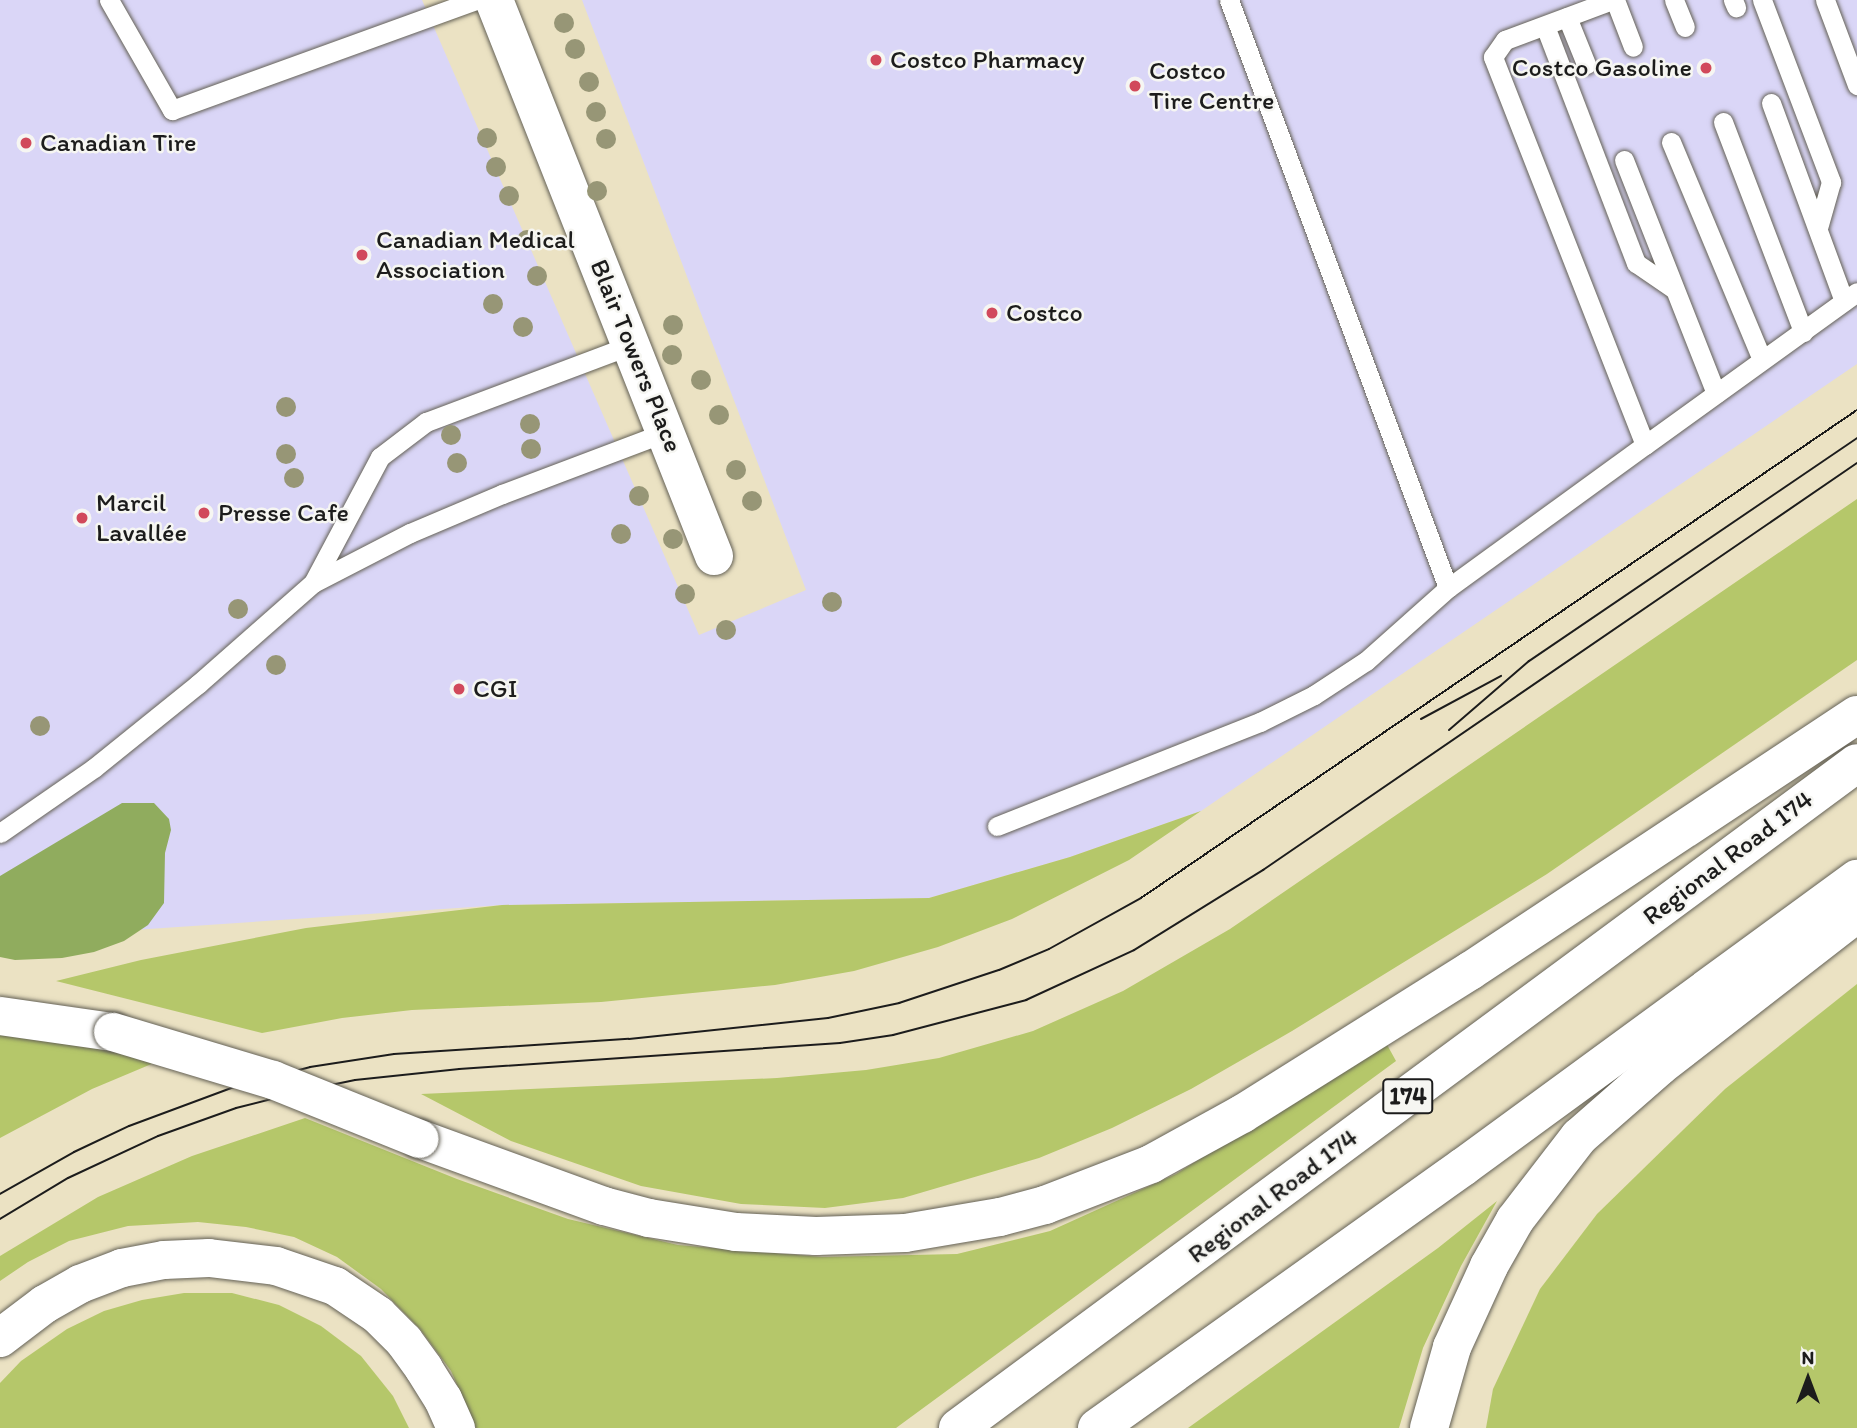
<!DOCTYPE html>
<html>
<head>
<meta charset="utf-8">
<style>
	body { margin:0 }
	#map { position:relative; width:1857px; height:1428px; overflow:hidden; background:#ebe2c3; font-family:Itim,sans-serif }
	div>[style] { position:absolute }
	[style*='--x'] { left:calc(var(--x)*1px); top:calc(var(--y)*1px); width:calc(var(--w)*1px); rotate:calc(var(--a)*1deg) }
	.built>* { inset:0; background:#dad6f7 }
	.green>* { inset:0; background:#b5c76a }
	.forest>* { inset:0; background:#90ac5e }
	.roads { filter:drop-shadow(0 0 2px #646156) drop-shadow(0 0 2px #646156) }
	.lane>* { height:19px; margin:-9.5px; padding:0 9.5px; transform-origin:9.5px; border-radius:9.5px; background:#fff }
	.street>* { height:38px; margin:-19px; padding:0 19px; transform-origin:19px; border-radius:19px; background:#fff }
	.highway>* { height:38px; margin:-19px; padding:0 19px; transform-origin:19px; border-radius:19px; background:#fff }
	.tram>* { height:2px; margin:-1px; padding:0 1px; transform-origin:1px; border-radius:1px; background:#1c1c1c }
	.bridges { filter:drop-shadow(0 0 2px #646156) drop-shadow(0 0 2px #646156) }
	.highway-bridge>* { height:38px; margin:-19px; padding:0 19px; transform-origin:19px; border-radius:19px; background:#fff }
	.trees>* { width:20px; height:20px; margin:-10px; border-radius:50%; background:#979676 }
	.dots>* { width:19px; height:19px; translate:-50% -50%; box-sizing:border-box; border:4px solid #f6f6f2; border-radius:50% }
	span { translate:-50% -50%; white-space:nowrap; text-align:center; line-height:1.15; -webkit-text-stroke:5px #f6f6f2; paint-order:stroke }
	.shield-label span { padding:2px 5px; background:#f6f6f2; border:2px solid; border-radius:5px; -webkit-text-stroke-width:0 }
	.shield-label { font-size:24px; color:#1c1c1c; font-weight:700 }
	.poi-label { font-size:26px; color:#1c1c1c }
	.left { translate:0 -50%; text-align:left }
	.right { translate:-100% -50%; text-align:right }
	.street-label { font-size:26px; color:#1c1c1c }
	.north { position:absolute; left:1773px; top:1344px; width:70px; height:70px; -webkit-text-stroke:5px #f6f6f2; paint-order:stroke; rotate:0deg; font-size:19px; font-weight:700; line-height:28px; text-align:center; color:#1c1c1c }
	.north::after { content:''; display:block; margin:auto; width:24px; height:32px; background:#1c1c1c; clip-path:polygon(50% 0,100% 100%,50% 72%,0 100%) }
</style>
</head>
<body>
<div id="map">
	<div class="built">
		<div style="clip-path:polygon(0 0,422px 0,699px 635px,806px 590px,582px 0,1857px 0,1857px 364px,1201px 811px,1070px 857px,929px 898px,502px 905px,0 939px)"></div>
	</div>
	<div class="green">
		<div style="clip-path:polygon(1857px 499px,1857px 660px,1547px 874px,1292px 1031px,1191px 1089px,1112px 1128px,1039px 1158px,903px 1198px,825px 1208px,741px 1204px,641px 1186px,511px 1141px,421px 1094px,777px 1078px,866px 1070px,939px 1058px,1033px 1031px,1123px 991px,1230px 929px)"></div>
		<div style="clip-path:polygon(1201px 811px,1129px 860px,1012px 919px,938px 947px,854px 971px,775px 985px,601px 1002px,412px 1010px,342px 1018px,262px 1033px,56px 981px,141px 960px,306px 928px,502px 905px,929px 898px,1070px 857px)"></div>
		<div style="clip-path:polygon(1857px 984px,1857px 1428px,1486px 1428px,1493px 1389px,1540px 1289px,1597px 1214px,1725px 1089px)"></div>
		<div style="clip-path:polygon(0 1034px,47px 1036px,161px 1060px,92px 1089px,0 1138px)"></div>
		<div style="clip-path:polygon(1385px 1041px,1396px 1061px,896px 1428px,476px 1428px,451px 1371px,420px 1329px,381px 1289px,337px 1257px,294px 1237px,246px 1227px,198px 1222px,128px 1226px,69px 1241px,28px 1262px,0 1281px,0 1256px,98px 1197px,192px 1156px,305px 1118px,457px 1179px,568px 1219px,678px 1245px,822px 1257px,957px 1254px,1050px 1231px,1176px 1174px)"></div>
		<div style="clip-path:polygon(1497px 1201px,1461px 1266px,1423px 1348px,1399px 1428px,1188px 1428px,1438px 1248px)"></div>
		<div style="clip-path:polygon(184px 1293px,232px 1293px,279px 1305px,321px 1326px,361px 1356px,393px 1396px,409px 1428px,0 1428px,0 1383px,21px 1361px,67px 1329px,104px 1311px,142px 1300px)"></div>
	</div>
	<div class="forest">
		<div style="clip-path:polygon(122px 803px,154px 803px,169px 819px,171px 830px,165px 853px,164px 903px,148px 925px,124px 941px,94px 952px,62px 958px,15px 960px,0 957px,0 876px)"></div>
	</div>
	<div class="roads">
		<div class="lane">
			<div style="--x:109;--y:0;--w:127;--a:60.2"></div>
			<div style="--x:172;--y:110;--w:323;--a:-19.9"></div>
			<div style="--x:1229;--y:0;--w:627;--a:69.57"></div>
			<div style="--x:1615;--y:0;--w:50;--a:69"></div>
			<div style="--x:1674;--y:0;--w:29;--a:68"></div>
			<div style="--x:1733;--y:0;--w:8;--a:67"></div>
			<div style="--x:1762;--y:0;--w:195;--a:69.2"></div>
			<div style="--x:1831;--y:182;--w:48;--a:105.8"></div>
			<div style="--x:1825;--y:0;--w:91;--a:69.4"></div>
			<div style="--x:1567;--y:17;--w:51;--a:68"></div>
			<div style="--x:1545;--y:26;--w:254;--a:69"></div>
			<div style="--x:1636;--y:263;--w:46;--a:34.4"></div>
			<div style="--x:1771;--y:103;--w:211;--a:69.8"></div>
			<div style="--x:1723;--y:122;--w:225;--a:69.1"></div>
			<div style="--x:1671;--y:142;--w:236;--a:67.3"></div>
			<div style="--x:1624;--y:160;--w:251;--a:68.5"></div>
			<div style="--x:1645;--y:445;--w:261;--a:-35.8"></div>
			<div style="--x:313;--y:583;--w:143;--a:-62"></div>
			<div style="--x:380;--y:457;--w:58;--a:-37.3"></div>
			<div style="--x:426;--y:422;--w:219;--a:-20.6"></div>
			<div style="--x:997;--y:826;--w:283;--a:-21.6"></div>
			<div style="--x:1260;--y:722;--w:60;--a:-26.6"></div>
			<div style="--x:1314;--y:695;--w:62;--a:-33.2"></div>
			<div style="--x:1366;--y:661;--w:110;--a:-41.7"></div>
			<div style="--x:1448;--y:588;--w:243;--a:-36"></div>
			<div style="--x:1645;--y:445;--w:417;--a:-111.4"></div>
			<div style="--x:1493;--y:57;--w:21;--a:-55"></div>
			<div style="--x:1505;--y:40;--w:114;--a:-20.5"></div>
			<div style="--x:0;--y:833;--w:114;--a:-34.7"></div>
			<div style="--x:94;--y:768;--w:134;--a:-38.9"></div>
			<div style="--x:198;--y:684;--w:153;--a:-41.3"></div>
			<div style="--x:313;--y:583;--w:109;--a:-27.3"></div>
			<div style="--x:410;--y:533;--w:100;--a:-23"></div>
			<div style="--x:502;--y:494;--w:175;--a:-20.7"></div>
		</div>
		<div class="street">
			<div style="--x:494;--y:0;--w:598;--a:68.41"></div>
		</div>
		<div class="highway">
			<div style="--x:0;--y:1016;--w:114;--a:8.1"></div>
			<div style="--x:420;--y:1139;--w:196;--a:20"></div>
			<div style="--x:604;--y:1206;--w:47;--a:14.9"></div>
			<div style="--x:649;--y:1218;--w:88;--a:9.1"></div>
			<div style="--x:736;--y:1232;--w:80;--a:2.9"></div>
			<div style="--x:816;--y:1236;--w:89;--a:-1.9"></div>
			<div style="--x:905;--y:1233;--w:96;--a:-9.6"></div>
			<div style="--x:1000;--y:1217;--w:47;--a:-14.9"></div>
			<div style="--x:1045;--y:1205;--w:114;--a:-21.1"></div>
			<div style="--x:1151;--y:1164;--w:104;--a:-28.8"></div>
			<div style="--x:1242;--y:1114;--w:269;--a:-32.1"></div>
			<div style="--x:1470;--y:971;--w:464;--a:-33.5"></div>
			<div style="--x:0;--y:1338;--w:56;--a:-37.1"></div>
			<div style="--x:45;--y:1304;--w:40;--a:-29.7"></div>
			<div style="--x:80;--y:1284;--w:45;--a:-20.9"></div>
			<div style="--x:122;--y:1268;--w:43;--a:-10.8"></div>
			<div style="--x:164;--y:1260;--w:45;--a:-2.5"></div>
			<div style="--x:209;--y:1258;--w:67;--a:6.8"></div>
			<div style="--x:276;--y:1266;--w:62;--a:18.7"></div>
			<div style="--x:335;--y:1286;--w:52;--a:34"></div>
			<div style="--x:378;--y:1315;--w:37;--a:45"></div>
			<div style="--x:404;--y:1341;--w:34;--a:54"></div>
			<div style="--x:424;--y:1369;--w:36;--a:58"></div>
			<div style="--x:443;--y:1399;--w:32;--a:66"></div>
			<div style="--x:958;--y:1428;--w:1118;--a:-36.49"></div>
			<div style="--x:1097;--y:1428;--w:450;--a:-35.5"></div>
			<div style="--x:1463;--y:1167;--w:488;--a:-36.2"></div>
			<div style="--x:1429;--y:1428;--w:84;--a:-74.1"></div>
			<div style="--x:1452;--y:1347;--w:89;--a:-65.4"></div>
			<div style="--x:1489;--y:1266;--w:53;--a:-60.5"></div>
			<div style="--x:1515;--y:1220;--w:105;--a:-52.4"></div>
			<div style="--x:1579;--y:1137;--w:108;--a:-41.2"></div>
			<div style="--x:1660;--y:1066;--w:249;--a:-37.8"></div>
		</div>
	</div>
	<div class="tram">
		<div style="--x:1421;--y:719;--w:91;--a:-28.3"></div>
		<div style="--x:1449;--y:730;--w:106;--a:-40.8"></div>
		<div style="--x:1529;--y:661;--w:397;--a:-34.2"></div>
		<div style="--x:0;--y:1194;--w:85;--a:-29.6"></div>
		<div style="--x:74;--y:1152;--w:61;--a:-25.3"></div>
		<div style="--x:129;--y:1126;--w:112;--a:-20.4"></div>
		<div style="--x:234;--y:1087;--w:79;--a:-14.7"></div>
		<div style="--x:310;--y:1067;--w:85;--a:-8.8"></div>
		<div style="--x:394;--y:1054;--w:235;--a:-3.7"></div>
		<div style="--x:629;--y:1039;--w:200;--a:-6"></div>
		<div style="--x:828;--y:1018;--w:73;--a:-11.9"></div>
		<div style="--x:899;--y:1003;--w:105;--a:-18.3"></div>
		<div style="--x:999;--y:970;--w:54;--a:-22.8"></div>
		<div style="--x:1049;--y:949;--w:105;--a:-29"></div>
		<div style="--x:1141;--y:898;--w:866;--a:-34.28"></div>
		<div style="--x:0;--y:1219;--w:79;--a:-31.1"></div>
		<div style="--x:68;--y:1178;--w:99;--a:-25"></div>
		<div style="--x:158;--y:1136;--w:83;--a:-19.7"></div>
		<div style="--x:236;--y:1108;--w:73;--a:-14.2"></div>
		<div style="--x:307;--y:1090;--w:49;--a:-11.8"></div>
		<div style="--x:355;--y:1080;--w:105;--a:-6"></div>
		<div style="--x:459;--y:1069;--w:382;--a:-3.9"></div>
		<div style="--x:840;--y:1043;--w:54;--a:-8.6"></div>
		<div style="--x:893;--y:1035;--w:138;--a:-14.7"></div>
		<div style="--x:1026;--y:1000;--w:119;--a:-24.8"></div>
		<div style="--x:1134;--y:950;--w:152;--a:-31.8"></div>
		<div style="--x:1263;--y:870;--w:720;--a:-34.42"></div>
	</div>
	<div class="bridges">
		<div class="highway-bridge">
			<div style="--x:113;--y:1032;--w:167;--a:16.7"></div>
			<div style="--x:273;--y:1080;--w:158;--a:21.9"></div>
		</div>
	</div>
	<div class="trees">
		<div style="left:564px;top:23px"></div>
		<div style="left:575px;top:49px"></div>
		<div style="left:589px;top:82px"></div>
		<div style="left:596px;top:112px"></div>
		<div style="left:487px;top:138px"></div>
		<div style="left:606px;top:139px"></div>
		<div style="left:496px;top:167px"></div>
		<div style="left:597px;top:191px"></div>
		<div style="left:509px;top:196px"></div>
		<div style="left:527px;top:240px"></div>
		<div style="left:537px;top:276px"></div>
		<div style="left:493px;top:304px"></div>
		<div style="left:673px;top:325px"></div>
		<div style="left:523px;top:327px"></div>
		<div style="left:672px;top:355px"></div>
		<div style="left:701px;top:380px"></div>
		<div style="left:286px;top:407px"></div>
		<div style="left:719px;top:415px"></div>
		<div style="left:530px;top:424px"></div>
		<div style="left:451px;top:435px"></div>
		<div style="left:531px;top:449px"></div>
		<div style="left:286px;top:454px"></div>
		<div style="left:457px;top:463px"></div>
		<div style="left:736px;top:470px"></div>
		<div style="left:294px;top:478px"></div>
		<div style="left:639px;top:496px"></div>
		<div style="left:752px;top:501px"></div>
		<div style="left:621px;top:534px"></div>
		<div style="left:673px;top:539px"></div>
		<div style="left:685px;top:594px"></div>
		<div style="left:832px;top:602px"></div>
		<div style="left:238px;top:609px"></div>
		<div style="left:726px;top:630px"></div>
		<div style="left:276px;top:665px"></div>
		<div style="left:40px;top:726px"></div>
	</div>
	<div class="dots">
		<div style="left:876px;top:60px;background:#d1495b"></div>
		<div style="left:1706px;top:68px;background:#d1495b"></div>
		<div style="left:1135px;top:86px;background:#d1495b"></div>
		<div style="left:26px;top:143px;background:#d1495b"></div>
		<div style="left:362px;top:255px;background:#d1495b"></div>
		<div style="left:992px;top:313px;background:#d1495b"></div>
		<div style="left:204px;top:513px;background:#d1495b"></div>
		<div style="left:82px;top:518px;background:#d1495b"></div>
		<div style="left:459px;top:689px;background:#d1495b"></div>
	</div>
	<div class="shield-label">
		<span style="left:1408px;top:1096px">174</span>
	</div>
	<div class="poi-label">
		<span class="left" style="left:890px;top:60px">Costco Pharmacy</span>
		<span class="right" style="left:1692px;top:68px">Costco Gasoline</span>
		<span class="left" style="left:1149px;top:86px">Costco<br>Tire Centre</span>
		<span class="left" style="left:40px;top:143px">Canadian Tire</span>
		<span class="left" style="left:376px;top:255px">Canadian Medical<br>Association</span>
		<span class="left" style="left:1006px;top:313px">Costco</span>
		<span class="left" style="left:96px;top:518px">Marcil<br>Lavallée</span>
		<span class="left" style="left:218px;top:513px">Presse Cafe</span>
		<span class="left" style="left:473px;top:689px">CGI</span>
	</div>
	<div class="street-label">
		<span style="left:636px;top:356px;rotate:68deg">Blair Towers Place</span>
		<span style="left:1728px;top:858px;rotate:-37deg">Regional Road 174</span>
		<span style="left:1273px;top:1196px;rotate:-37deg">Regional Road 174</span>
	</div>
	<div class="north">N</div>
</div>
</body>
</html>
